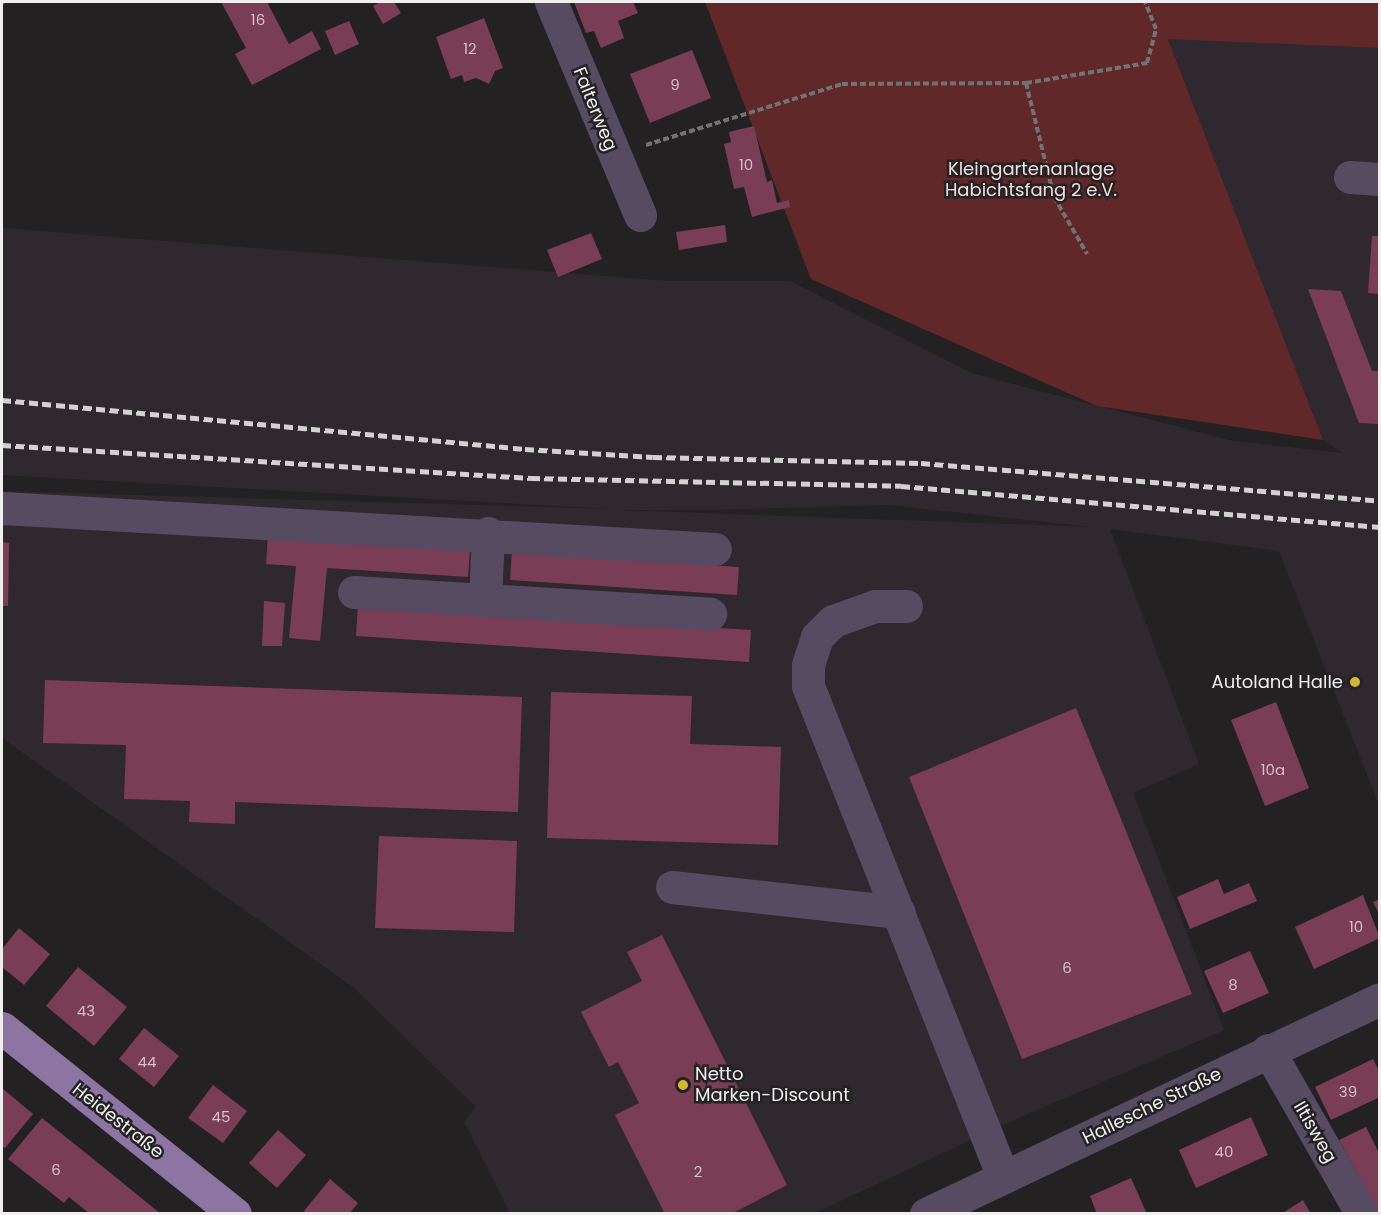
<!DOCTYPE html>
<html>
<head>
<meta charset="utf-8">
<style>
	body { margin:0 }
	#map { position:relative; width:1381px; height:1215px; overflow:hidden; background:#242123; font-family:Poppins,sans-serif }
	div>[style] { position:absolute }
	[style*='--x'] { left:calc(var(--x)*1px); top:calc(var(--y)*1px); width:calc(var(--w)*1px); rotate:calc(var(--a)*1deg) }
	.built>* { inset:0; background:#30282f }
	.green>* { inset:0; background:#602829 }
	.building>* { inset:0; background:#793d55 }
	.path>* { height:4px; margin-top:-2px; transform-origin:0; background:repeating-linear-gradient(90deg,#747173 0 6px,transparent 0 9px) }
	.minor>* { height:33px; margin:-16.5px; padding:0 16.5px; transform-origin:16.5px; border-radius:16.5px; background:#574b62 }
	.major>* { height:33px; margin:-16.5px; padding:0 16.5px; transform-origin:16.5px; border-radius:16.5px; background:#8c74a3 }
	.rail>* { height:4.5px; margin-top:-2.25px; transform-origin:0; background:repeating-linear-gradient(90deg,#d4d1d3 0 9px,transparent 0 13.5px) }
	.dots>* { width:16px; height:16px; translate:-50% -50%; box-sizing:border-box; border:3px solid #242123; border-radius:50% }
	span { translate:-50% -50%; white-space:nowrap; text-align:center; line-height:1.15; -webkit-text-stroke:5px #242123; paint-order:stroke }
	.number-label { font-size:15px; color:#d3c2c9 }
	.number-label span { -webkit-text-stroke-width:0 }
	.street-label { font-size:18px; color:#f1eef0 }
	.park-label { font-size:18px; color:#f2dddc }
	.poi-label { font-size:18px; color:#f1eef0 }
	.right { translate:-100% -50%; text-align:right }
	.left { translate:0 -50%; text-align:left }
	.frame { position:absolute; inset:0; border:3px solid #f1eef0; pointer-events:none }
</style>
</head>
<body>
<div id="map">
	<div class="built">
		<div style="clip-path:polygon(evenodd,1168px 38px,1379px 48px,1379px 805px,1279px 551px,1110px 529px,1199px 764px,1133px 793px,1224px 1030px,1009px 1122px,815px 1213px,510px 1213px,464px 1122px,476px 1107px,353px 987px,2px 738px,2px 491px,613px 509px,2px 475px,2px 228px,668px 281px,790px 281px,971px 373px,1233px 441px,1343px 453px,1323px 440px,1168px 38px,889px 505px,1093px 527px,618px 510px,709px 510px,889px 505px)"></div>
	</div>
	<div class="green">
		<div style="clip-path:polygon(705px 2px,1379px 2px,1379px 48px,1168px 39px,1323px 440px,1097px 406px,811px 279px)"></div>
	</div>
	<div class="building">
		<div style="clip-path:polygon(221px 2px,267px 2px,289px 44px,312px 31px,321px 49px,252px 85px,235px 54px,246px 48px)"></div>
		<div style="clip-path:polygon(380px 2px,394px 2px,401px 13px,383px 24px,373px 6px)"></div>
		<div style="clip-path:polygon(574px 2px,633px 2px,638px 13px,618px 21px,624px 38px,601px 48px,594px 31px,586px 33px)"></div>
		<div style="clip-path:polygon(484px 18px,503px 68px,495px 71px,489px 84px,476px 78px,464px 82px,462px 75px,451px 79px,436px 37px)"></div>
		<div style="clip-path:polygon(349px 21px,359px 44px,335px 55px,325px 31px)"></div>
		<div style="clip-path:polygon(692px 50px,711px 98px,650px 123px,630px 74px)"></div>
		<div style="clip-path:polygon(754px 126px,767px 182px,772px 180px,777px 203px,789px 200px,790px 207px,752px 217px,744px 187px,734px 189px,724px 144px,731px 142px,729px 132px)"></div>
		<div style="clip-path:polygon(725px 225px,727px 242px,679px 250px,676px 232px)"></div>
		<div style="clip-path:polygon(591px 233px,602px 259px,558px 277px,547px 250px)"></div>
		<div style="clip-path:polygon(1372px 236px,1380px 236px,1380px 294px,1368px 293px)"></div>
		<div style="clip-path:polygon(1308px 289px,1341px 291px,1372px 371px,1380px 371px,1380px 424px,1359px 423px)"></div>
		<div style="clip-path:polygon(268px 537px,470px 550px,468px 577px,327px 568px,320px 641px,289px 638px,296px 566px,266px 564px)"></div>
		<div style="clip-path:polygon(2px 542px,9px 543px,8px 606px,2px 606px)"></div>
		<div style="clip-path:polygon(512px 552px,739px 567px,737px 595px,510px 580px)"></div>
		<div style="clip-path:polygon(264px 601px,285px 603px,282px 646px,262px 646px)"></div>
		<div style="clip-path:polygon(358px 605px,751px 630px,749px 662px,356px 636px)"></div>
		<div style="clip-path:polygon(45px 680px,522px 697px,518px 812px,235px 802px,235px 824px,189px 822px,190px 801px,124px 799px,126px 745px,43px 743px)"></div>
		<div style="clip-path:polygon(551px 692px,692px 696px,690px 744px,781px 747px,778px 845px,547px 838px)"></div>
		<div style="clip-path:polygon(1276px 702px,1309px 788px,1265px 806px,1231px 720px)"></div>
		<div style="clip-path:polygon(1076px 708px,1192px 994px,1022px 1059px,909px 777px)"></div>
		<div style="clip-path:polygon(379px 836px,517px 841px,514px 932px,375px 928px)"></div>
		<div style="clip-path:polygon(1218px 879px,1224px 894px,1249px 883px,1257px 901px,1190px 929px,1177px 897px)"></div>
		<div style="clip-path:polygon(1363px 895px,1380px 938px,1314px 969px,1295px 927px)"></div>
		<div style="clip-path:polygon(1380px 899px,1380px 916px,1373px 902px)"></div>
		<div style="clip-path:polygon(19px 928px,50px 954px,24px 985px,2px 967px,2px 949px)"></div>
		<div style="clip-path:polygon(662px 935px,787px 1185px,731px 1214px,665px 1214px,615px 1115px,639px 1103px,618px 1062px,609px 1067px,581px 1012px,642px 981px,627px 952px)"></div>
		<div style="clip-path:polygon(1250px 951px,1269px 993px,1223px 1013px,1204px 971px)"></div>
		<div style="clip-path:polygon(78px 967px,127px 1007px,94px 1046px,46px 1006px)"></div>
		<div style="clip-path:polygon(144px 1028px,179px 1056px,154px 1087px,119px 1059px)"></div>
		<div style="clip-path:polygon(1373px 1059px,1380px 1073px,1380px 1097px,1331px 1120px,1315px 1087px)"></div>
		<div style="clip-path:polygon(213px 1085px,247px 1111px,223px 1143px,188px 1118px)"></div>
		<div style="clip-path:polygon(2px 1088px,33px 1114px,5px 1148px,2px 1146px)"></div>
		<div style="clip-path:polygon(1251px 1117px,1268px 1155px,1196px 1188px,1179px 1150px)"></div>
		<div style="clip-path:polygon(42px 1118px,97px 1162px,161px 1214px,90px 1214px,69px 1197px,64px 1203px,8px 1159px)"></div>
		<div style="clip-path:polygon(1366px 1127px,1380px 1155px,1380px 1214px,1339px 1140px)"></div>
		<div style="clip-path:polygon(278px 1130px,306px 1155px,277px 1188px,249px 1163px)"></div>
		<div style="clip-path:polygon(1131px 1178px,1147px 1214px,1097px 1214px,1090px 1196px)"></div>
		<div style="clip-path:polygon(330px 1179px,358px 1203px,349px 1214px,307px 1214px,304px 1211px)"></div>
		<div style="clip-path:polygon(1303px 1200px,1311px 1214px,1281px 1214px)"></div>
	</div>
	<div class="path">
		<div style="--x:2;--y:3;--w:2;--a:-27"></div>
		<div style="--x:1026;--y:83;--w:117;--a:76.2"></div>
		<div style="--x:1054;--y:197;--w:66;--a:59.9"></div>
		<div style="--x:646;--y:145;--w:205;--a:-17.3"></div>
		<div style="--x:842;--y:84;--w:184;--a:-0.3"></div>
		<div style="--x:1026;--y:83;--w:123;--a:-9.4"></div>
		<div style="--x:1147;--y:63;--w:35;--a:-75"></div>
		<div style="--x:1156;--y:29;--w:29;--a:-112"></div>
	</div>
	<div class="minor">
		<div style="--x:551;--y:2;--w:231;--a:67.3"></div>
		<div style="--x:1350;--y:177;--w:30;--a:4"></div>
		<div style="--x:2;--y:508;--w:714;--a:3.29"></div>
		<div style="--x:354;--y:592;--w:357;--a:3.5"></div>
		<div style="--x:485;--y:600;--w:67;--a:-87.4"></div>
		<div style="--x:906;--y:606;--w:31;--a:180"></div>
		<div style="--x:875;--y:606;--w:45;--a:160.3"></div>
		<div style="--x:833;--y:621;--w:23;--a:135"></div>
		<div style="--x:817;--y:637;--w:29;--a:108"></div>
		<div style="--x:808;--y:665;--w:21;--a:90"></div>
		<div style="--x:808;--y:686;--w:528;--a:68.34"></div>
		<div style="--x:672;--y:887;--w:228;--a:6.3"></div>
		<div style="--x:1268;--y:1050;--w:189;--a:60.2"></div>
		<div style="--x:926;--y:1214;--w:502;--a:-25.34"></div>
	</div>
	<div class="major">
		<div style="--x:2;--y:1028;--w:298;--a:38.6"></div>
	</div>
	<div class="rail">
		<div style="--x:2;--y:400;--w:525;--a:5.35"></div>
		<div style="--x:525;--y:449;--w:128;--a:3.6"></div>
		<div style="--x:653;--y:457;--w:268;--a:1.3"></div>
		<div style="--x:921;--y:463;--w:461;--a:4.7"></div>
		<div style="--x:2;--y:445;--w:530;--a:3.57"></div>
		<div style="--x:531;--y:478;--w:370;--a:1.2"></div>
		<div style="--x:901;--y:486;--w:481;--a:4.9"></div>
	</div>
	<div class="dots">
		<div style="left:1355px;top:682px;background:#d6b534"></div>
		<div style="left:683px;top:1085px;background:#d6b534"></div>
	</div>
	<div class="number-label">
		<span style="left:258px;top:20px">16</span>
		<span style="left:470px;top:49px">12</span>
		<span style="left:675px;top:85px">9</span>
		<span style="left:746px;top:165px">10</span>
		<span style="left:1273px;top:770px">10a</span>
		<span style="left:1356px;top:927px">10</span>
		<span style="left:1067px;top:968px">6</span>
		<span style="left:1233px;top:985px">8</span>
		<span style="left:86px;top:1011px">43</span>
		<span style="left:147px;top:1062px">44</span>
		<span style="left:1348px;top:1092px">39</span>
		<span style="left:221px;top:1117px">45</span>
		<span style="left:1224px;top:1152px">40</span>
		<span style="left:56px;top:1170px">6</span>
		<span style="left:698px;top:1172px">2</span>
	</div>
	<div class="street-label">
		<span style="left:595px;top:109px;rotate:68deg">Falterweg</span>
		<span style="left:1152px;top:1106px;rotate:-26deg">Hallesche Straße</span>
		<span style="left:118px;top:1121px;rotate:38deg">Heidestraße</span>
		<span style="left:1315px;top:1132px;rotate:60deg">Iltisweg</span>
	</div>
	<div class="park-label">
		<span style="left:1031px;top:180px">Kleingartenanlage<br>Habichtsfang 2 e.V.</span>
	</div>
	<div class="poi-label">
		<span class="right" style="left:1343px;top:682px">Autoland Halle</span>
		<span class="left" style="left:695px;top:1085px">Netto<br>Marken-Discount</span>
	</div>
	<div class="frame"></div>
</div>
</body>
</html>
